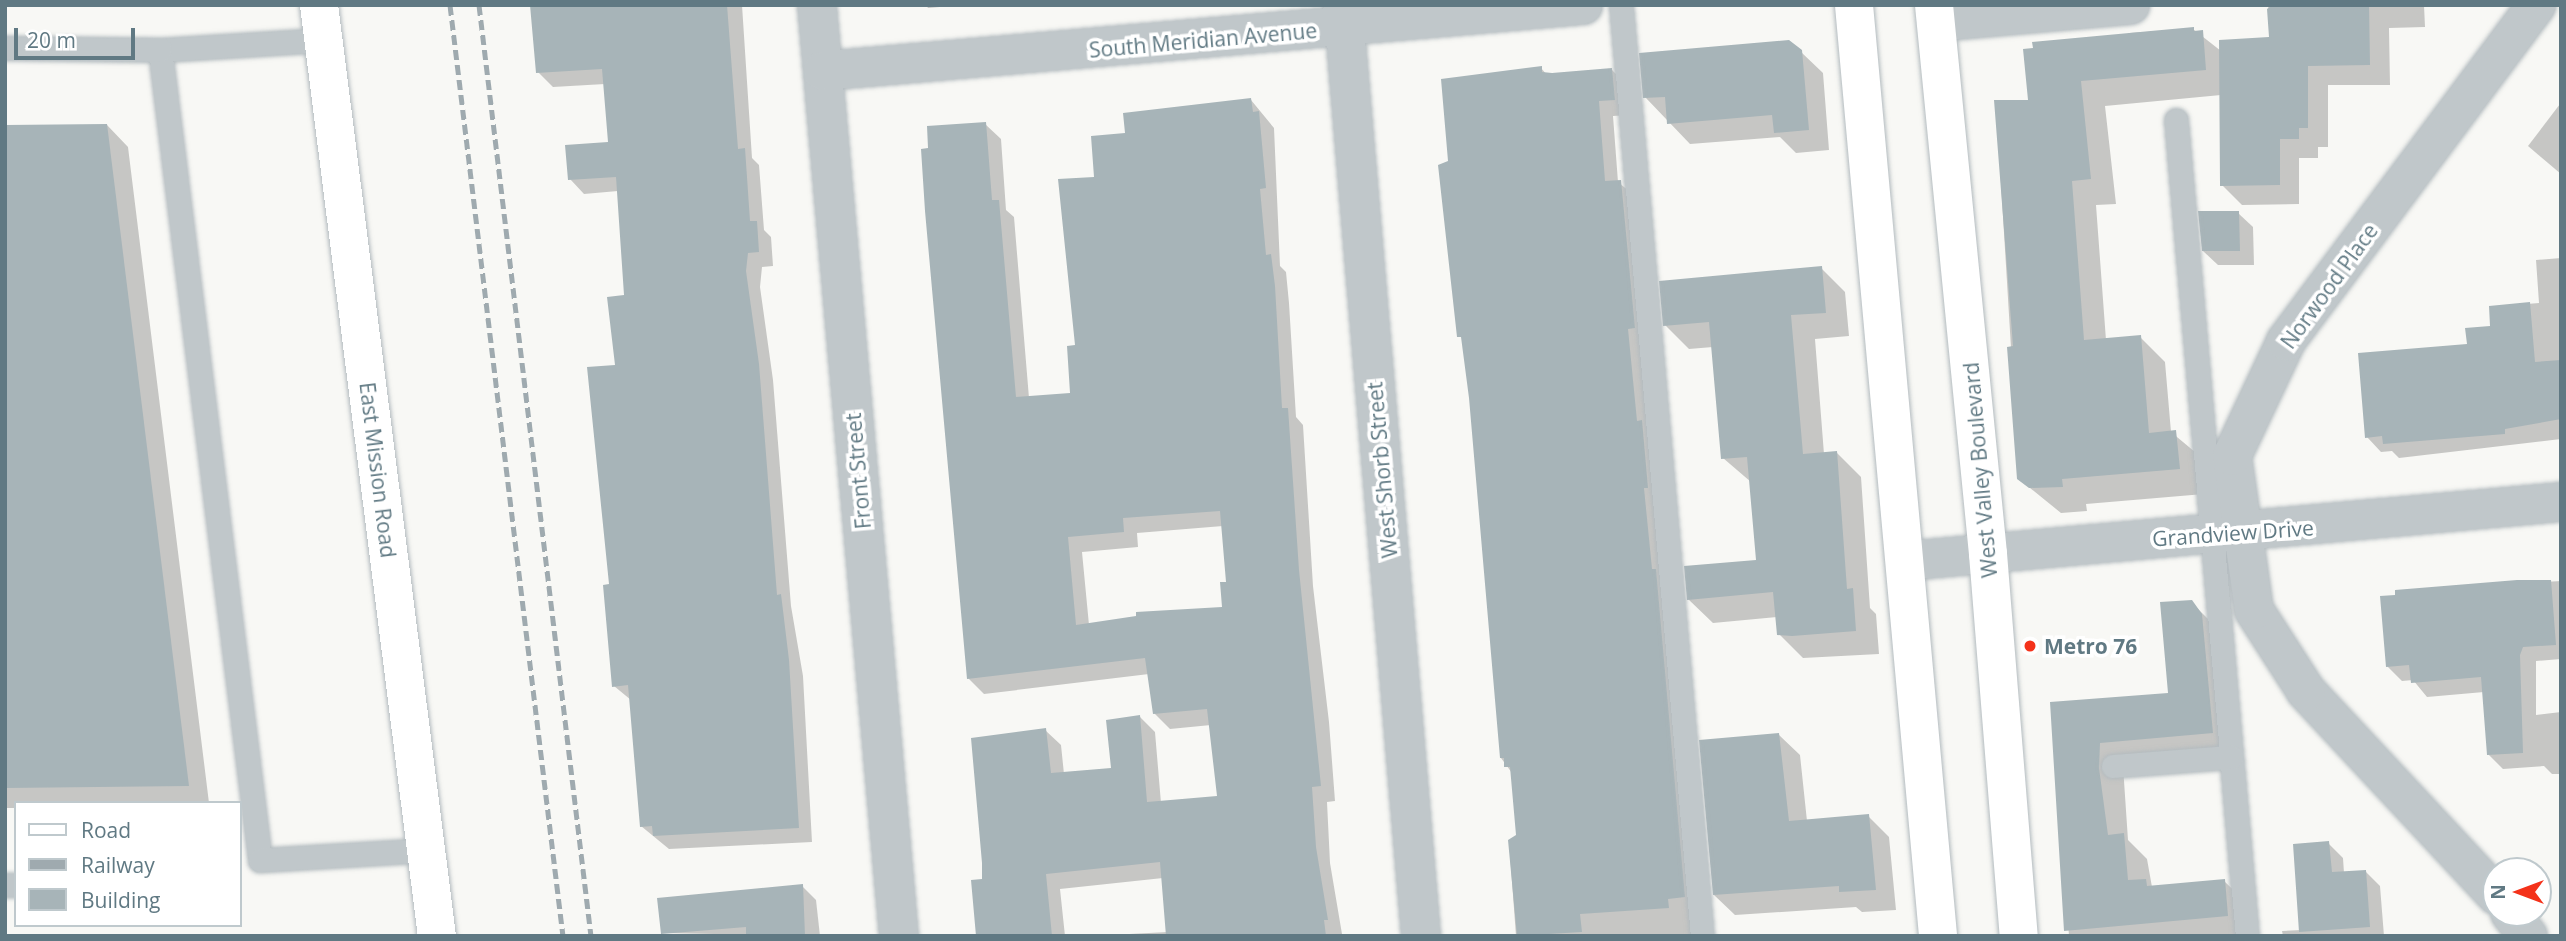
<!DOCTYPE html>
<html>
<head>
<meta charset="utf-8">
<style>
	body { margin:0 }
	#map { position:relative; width:2566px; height:941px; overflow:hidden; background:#f8f8f5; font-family:"Open Sans",sans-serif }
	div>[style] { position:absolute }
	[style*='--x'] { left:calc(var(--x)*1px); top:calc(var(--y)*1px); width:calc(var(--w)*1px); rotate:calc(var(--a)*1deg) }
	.shadow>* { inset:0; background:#0003 }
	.building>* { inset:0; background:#a7b4b8 }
	.roads { filter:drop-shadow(0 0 2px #b3bbbf) drop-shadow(0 0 2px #b3bbbf) }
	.lane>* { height:23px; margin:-11.5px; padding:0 11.5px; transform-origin:11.5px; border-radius:11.5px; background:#c0c7ca }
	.street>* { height:38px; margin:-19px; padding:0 19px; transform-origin:19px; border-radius:19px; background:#c0c7ca }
	.secondary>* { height:38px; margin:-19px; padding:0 19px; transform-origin:19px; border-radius:19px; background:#fff }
	.primary>* { height:38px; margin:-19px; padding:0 19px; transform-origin:19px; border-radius:19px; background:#fff }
	.rail>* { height:5px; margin-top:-2.5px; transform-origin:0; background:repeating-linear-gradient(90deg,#9faaaf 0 10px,transparent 0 15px) }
	.dots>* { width:19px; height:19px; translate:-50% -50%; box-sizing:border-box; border:4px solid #fff; border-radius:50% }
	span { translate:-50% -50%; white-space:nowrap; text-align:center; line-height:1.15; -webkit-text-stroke:7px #fff; paint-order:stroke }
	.street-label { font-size:21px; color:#607983 }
	.poi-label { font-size:21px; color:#607983; font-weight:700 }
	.left { translate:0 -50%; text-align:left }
	.frame { position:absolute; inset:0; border:7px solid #607983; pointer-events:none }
	.legend { position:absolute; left:14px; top:801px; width:228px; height:126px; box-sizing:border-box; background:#fff; border:2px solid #bfc9cd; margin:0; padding:9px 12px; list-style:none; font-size:21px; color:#607983 }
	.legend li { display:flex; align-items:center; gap:14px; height:35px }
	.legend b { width:35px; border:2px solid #bfc9cd }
	.north { position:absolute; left:2482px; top:857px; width:70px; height:70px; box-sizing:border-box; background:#fff; border:2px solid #bfc9cd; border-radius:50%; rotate:270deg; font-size:19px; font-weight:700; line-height:28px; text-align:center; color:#607983 }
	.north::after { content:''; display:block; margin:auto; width:24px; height:32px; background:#f4321a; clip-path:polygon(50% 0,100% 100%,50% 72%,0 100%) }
	.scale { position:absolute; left:14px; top:28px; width:121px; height:32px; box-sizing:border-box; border:4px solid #607983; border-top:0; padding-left:9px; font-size:21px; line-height:24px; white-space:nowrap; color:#607983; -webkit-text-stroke:5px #fff; paint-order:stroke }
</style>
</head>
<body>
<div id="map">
	<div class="shadow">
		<div style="clip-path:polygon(532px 5px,742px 5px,752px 158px,759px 165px,764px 230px,771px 237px,773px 266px,762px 267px,760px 287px,773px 380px,791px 606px,803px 676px,812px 842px,669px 849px,641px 826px,631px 700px,614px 686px,611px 586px,617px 367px,626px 297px,618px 191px,584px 194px,570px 179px,610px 143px,605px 84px,553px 87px,538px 72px)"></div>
		<div style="clip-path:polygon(926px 5px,963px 5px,928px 8px)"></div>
		<div style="clip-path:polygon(2268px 5px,2424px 5px,2425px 27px,2389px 28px,2390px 85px,2328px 85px,2328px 147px,2318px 147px,2318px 158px,2299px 158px,2299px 204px,2242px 205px,2222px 185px,2221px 95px,2105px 106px,2116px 204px,2096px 205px,2106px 340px,2140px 337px,2165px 362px,2171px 432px,2201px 457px,2204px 494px,2086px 504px,2087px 511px,2061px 513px,2019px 479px,1996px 102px,2030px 102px,2129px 33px,2193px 29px,2221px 51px,2271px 39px)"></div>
		<div style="clip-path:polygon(1801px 52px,1823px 73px,1829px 150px,1796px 153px,1780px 137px,1690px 144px,1645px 97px)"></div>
		<div style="clip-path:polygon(1541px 68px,1547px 75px,1612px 70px,1627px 85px,1630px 115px,1613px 116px,1618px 182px,1636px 197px,1699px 936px,1516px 936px,1509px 841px,1518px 836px,1512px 773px,1501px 758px,1450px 162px)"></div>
		<div style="clip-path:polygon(evenodd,1251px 100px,1274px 128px,1280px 266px,1286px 272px,1289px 303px,1296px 417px,1303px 425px,1313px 586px,1329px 722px,1335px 801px,1327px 802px,1330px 863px,1342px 934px,1090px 936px,1168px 932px,1163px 878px,1060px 889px,1065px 936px,989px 936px,1045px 730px,1061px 745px,1064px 774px,1113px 770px,1140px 717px,1155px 732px,1161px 803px,1219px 797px,1211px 725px,1170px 729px,1154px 713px,1149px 674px,984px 694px,968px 678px,985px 124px,1001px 139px,1006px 210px,1014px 217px,1029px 398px,1072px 395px,1096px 179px,1127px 135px,1251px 100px,1223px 526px,1228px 583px,1224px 608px,1089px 625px,1082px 552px,1138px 547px,1137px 533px,1223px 526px)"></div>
		<div style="clip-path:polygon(2560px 104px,2561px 105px,2561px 174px,2528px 146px)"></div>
		<div style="clip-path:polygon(107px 125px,128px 147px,209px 803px,16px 803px,16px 808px,5px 808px,5px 126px)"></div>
		<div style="clip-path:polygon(2238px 213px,2253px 227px,2254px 265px,2218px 265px,2203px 251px)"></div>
		<div style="clip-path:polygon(2561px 258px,2561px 439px,2399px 458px,2392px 451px,2381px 452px,2367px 437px,2492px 327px,2490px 307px,2539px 303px,2536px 260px)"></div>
		<div style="clip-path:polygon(1821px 268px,1845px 292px,1849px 336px,1815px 339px,1824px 454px,1837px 453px,1861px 477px,1870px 608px,1876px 614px,1879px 654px,1803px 658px,1779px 634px,1777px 617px,1713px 623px,1688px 599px,1758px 561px,1751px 482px,1723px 458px,1713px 347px,1689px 349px,1665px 325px)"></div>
		<div style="clip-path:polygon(2561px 581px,2561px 659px,2536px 661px,2536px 715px,2561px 712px,2561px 774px,2552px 774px,2544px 766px,2503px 769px,2488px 754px,2484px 692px,2427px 697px,2413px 680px,2402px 681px,2387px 666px,2397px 591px)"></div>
		<div style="clip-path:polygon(2191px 602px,2215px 626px,2236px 756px,2123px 766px,2128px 840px,2147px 859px,2152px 887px,2224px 881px,2248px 904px,2251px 936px,2069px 936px,2052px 704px,2169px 695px)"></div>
		<div style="clip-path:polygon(1779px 735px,1800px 755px,1807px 821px,1868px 816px,1889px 837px,1896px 910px,1862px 912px,1856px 907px,1735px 915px,1714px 895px)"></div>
		<div style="clip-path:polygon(2328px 843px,2343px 858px,2344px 873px,2366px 872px,2380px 886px,2384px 936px,2283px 936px,2282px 931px,2301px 930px)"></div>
		<div style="clip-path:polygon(802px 886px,816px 900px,820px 936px,662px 933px)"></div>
	</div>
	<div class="building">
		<div style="clip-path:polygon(530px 5px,727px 5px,738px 149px,745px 148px,750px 221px,757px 221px,759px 252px,748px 253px,746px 271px,759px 364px,777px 595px,781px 594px,789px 660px,799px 828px,653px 836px,652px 826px,640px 827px,628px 685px,612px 687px,603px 585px,609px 584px,587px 367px,615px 365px,607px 297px,624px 295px,616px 177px,568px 180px,565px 145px,608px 142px,602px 69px,536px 73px)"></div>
		<div style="clip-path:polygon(2273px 5px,2369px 5px,2370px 65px,2308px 66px,2308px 128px,2299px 128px,2299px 139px,2280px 139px,2280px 185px,2220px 186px,2219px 40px,2269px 37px,2267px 9px)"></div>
		<div style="clip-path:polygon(2194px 27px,2194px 31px,2203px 30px,2206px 70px,2081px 81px,2091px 179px,2072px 181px,2084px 340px,2141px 335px,2149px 433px,2176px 430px,2180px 469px,2062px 479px,2063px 487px,2029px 488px,2017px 479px,2007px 347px,2013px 346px,1994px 100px,2028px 100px,2023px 49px,2033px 48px,2032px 42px)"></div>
		<div style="clip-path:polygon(1789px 40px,1802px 50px,1809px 130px,1774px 133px,1772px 115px,1667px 124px,1665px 97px,1643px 98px,1639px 53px)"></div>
		<div style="clip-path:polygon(1542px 66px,1542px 72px,1552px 73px,1612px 68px,1615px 100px,1599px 101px,1605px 181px,1621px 180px,1635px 328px,1628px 329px,1637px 421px,1642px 420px,1648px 488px,1644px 488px,1652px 569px,1656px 569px,1685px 897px,1668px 899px,1669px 908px,1580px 914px,1582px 932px,1517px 936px,1508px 840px,1516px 835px,1510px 767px,1504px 767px,1504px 758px,1500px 758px,1469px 398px,1461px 337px,1457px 337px,1438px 165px,1448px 161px,1441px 79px)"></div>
		<div style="clip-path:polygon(evenodd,1251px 98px,1253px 112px,1259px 111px,1266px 188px,1260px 189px,1266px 255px,1271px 254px,1275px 286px,1282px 408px,1288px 408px,1299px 570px,1321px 786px,1312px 787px,1316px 847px,1328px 920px,1324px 920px,1326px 936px,1166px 936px,1160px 862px,1046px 874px,1052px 936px,976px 936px,971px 880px,982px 879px,982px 863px,971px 738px,1046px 728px,1051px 773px,1111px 768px,1106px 720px,1140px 715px,1147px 802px,1217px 796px,1207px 709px,1153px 714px,1145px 658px,967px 679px,925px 211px,921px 149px,928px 148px,927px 126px,986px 122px,992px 200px,999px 200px,1016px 397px,1070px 393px,1067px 346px,1075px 345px,1058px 179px,1094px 177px,1091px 136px,1125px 133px,1123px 113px,1251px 98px,1220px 511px,1226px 582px,1220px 582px,1222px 607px,1136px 612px,1136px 616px,1076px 625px,1068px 537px,1124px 532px,1123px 518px,1220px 511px)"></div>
		<div style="clip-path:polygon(107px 124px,189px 786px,5px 788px,5px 125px)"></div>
		<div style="clip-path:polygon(2198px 211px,2239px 211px,2240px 251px,2202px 251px)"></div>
		<div style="clip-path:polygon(1822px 266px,1826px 313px,1791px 315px,1803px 454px,1837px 451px,1847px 589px,1853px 588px,1856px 631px,1792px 636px,1777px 635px,1773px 592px,1687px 600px,1684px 566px,1756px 560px,1747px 457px,1721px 459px,1709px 322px,1663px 326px,1659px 281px)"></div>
		<div style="clip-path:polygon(2530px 302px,2535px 362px,2561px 360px,2561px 419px,2505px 429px,2505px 434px,2383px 444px,2382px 436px,2365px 438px,2358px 353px,2467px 344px,2465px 328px,2490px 326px,2489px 306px)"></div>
		<div style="clip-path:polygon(2517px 580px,2551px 580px,2556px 645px,2523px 647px,2520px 655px,2523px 753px,2487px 755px,2481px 677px,2411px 683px,2409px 665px,2386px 667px,2380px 596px,2395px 595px,2395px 590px)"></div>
		<div style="clip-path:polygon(2192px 600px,2202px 614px,2213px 733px,2100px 743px,2099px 768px,2108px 835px,2124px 833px,2128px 880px,2146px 879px,2147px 886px,2225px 879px,2228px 916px,2064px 931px,2050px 702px,2168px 693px,2160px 602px)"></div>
		<div style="clip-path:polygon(1779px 733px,1789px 821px,1869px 814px,1876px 890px,1839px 892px,1839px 886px,1713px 895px,1699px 740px)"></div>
		<div style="clip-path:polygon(2329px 841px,2332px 872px,2366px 870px,2370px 927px,2299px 932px,2293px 844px)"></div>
		<div style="clip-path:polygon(803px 884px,805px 936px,746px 936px,746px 927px,661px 934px,657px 898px)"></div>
	</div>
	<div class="roads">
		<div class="lane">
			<div style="--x:1621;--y:5;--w:935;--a:85.03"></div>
			<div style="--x:324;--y:40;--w:164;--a:176.5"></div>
			<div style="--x:160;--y:50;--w:816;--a:82.96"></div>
			<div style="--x:260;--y:860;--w:166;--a:-3.4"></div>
			<div style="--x:5;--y:48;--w:155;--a:0.7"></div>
			<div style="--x:2176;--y:120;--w:819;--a:85.03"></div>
			<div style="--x:2113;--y:766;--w:118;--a:-4.4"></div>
			<div style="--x:5;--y:885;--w:11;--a:0"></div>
		</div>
		<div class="street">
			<div style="--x:817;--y:5;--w:935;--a:84.97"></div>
			<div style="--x:1343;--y:5;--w:934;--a:85.21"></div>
			<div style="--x:1936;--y:22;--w:195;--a:-5"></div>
			<div style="--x:823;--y:71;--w:763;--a:-4.96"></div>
			<div style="--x:1905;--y:561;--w:659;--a:-5.14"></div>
			<div style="--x:2496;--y:895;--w:279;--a:-133"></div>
			<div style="--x:2306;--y:691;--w:96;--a:-122.7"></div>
			<div style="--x:2254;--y:610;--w:156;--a:-98.1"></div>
			<div style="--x:2232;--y:456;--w:127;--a:-64.8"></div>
			<div style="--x:2286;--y:341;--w:419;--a:-53.3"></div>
			<div style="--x:2510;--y:913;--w:29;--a:52"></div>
		</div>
		<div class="secondary">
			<div style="--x:319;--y:5;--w:938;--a:82.78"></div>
		</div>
		<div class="primary">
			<div style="--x:1854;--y:5;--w:935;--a:84.84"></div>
			<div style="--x:1934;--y:5;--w:552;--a:84.38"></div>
			<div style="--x:1988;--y:554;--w:383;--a:85.4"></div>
		</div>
	</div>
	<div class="rail">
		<div style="--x:450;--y:5;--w:938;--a:83.08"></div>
		<div style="--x:479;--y:5;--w:938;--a:83.14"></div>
	</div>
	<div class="dots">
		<div style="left:2030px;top:646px;background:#f4321a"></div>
	</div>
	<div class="street-label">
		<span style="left:1203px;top:40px;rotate:-5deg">South Meridian Avenue</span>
		<span style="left:2329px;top:286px;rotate:-54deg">Norwood Place</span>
		<span style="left:378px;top:470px;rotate:83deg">East Mission Road</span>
		<span style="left:1382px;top:470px;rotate:-95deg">West Shorb Street</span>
		<span style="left:1980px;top:470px;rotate:-95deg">West Valley Boulevard</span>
		<span style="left:858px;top:471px;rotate:-95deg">Front Street</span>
		<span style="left:2233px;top:533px;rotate:-4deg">Grandview Drive</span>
	</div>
	<div class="poi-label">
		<span class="left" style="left:2044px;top:646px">Metro 76</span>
	</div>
	<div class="frame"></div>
	<ul class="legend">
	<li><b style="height:9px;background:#fff"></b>Road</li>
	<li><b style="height:9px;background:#9faaaf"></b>Railway</li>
	<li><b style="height:19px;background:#a7b4b8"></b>Building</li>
	</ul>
	<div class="north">N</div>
	<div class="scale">20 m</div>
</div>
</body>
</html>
